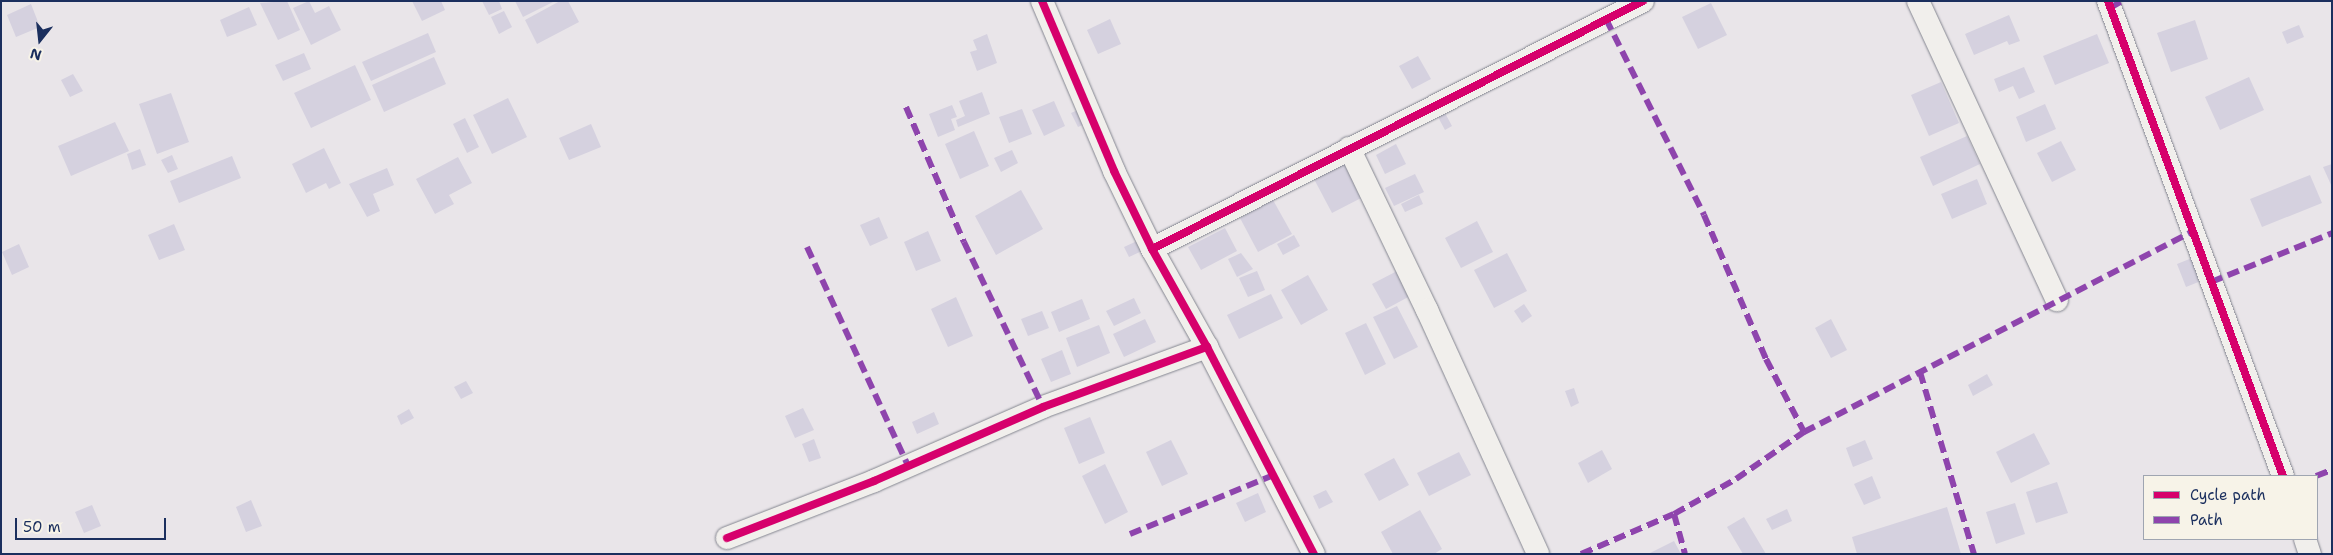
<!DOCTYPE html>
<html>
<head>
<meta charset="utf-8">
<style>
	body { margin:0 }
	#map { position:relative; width:2333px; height:555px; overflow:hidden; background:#e9e5e9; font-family:"Shantell Sans",sans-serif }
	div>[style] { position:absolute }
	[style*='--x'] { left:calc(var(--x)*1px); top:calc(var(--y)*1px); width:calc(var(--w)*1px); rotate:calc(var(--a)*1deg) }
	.building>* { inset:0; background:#d5d1df }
	.roads { filter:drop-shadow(0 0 1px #848690) drop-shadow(0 0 1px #848690) }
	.street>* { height:22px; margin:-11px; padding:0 11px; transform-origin:11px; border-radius:11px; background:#f1efec }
	.quiet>* { height:6px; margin-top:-3px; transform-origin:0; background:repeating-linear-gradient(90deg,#8e44ad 0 12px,transparent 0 18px) }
	.cycleway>* { height:8px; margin:-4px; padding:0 4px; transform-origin:4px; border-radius:4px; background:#d6006c }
	span { translate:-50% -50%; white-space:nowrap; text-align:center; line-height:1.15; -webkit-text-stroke:5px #f7f3e8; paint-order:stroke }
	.frame { position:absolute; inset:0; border:2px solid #1b2f5e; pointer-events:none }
	.legend { position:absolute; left:2143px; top:475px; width:175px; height:65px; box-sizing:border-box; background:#f7f3e8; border:1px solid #9fa5b1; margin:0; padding:6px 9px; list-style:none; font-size:15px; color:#1b2f5e }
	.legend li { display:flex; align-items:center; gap:10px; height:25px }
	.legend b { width:25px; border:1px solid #9fa5b1 }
	.north { position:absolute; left:15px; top:15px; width:50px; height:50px; -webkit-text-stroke:4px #f7f3e8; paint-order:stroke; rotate:196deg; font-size:14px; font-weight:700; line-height:20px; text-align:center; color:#1b2f5e }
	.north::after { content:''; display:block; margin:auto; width:18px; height:22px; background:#1b2f5e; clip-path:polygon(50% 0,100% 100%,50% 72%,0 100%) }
	.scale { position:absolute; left:15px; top:518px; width:151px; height:22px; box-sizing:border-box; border:2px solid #1b2f5e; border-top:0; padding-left:6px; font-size:15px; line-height:18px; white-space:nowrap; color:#1b2f5e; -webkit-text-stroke:4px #f7f3e8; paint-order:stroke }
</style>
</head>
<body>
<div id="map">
	<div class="building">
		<div style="clip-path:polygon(287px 1px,300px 30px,278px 40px,260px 3px)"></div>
		<div style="clip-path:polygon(309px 1px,315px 13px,329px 6px,341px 30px,311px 45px,293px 8px)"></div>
		<div style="clip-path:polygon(412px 1px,441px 1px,445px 10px,422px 21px)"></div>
		<div style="clip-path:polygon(482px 1px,499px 1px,502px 9px,489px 15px)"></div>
		<div style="clip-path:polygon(515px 1px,555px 1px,523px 17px)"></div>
		<div style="clip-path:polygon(560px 1px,568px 1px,579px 22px,537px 44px,525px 20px)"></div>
		<div style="clip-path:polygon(1711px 3px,1727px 35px,1698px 49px,1682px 17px)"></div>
		<div style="clip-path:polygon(31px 4px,40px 27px,16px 37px,7px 15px)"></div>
		<div style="clip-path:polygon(249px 7px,257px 25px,227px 37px,220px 20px)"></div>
		<div style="clip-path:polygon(504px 11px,512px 27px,499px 34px,491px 17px)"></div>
		<div style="clip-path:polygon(2009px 15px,2020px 41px,2009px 45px,2007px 41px,1974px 55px,1965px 34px)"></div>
		<div style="clip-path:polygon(1110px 19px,1121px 44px,1098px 54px,1087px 30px)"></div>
		<div style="clip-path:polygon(2195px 20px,2208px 59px,2171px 72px,2157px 33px)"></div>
		<div style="clip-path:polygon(2299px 25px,2304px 37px,2287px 44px,2282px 32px)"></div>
		<div style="clip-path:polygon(428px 33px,436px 52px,371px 81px,362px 62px)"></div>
		<div style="clip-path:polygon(987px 34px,997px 63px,977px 71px,970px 52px,977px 50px,973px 40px)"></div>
		<div style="clip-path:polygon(2097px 34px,2109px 63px,2055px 85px,2043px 56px)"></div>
		<div style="clip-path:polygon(304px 53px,311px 69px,283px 81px,275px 65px)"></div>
		<div style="clip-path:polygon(1418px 56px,1431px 79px,1412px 89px,1399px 66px)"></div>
		<div style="clip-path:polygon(434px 57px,446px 84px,384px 112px,372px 85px)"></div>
		<div style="clip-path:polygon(355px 65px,371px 100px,311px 128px,294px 93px)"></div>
		<div style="clip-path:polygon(2024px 67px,2035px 92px,2019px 99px,2013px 86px,1999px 92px,1994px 79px)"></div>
		<div style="clip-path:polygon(73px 74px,83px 91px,70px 97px,61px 80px)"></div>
		<div style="clip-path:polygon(2249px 77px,2264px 110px,2220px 130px,2205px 97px)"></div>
		<div style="clip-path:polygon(1941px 82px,1959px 123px,1929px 136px,1911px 95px)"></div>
		<div style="clip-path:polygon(982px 92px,990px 114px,958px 127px,956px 120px,965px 116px,959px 101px)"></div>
		<div style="clip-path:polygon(171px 93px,189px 142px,157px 154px,139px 104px)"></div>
		<div style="clip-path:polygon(508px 98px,527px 137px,492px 154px,473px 115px)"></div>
		<div style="clip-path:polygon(1054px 101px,1065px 126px,1044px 136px,1032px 110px)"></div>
		<div style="clip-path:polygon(2045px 104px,2056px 129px,2026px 142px,2016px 117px)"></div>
		<div style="clip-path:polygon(952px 105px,957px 117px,951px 119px,955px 130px,938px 137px,929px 114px)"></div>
		<div style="clip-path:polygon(1022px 109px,1032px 134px,1009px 143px,999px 117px)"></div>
		<div style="clip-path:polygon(1078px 110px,1085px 124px,1078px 127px,1071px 113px)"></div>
		<div style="clip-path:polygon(1445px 113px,1452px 126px,1445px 130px,1438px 117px)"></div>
		<div style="clip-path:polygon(465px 118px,479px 147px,467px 153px,453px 124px)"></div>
		<div style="clip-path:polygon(115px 122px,129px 151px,71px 176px,58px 146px)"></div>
		<div style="clip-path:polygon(591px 124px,601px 147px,569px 160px,559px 138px)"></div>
		<div style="clip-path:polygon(974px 131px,989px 166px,960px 179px,945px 144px)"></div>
		<div style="clip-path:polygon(1967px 136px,1980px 164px,1933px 186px,1920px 157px)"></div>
		<div style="clip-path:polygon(2061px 141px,2076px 170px,2052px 182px,2037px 153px)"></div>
		<div style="clip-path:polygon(1396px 144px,1406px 164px,1385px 174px,1376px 155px)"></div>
		<div style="clip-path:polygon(324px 148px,341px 183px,329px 189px,326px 183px,306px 193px,292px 164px)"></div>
		<div style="clip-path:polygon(140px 149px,146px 165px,132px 170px,127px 154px)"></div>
		<div style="clip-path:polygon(1012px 150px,1018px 163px,1001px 172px,994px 158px)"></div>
		<div style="clip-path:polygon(172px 155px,178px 169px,168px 173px,161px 160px)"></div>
		<div style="clip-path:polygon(232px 156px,241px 178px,179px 203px,170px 181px)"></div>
		<div style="clip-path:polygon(458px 157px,472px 183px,449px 195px,454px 204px,435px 214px,416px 179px)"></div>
		<div style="clip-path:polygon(1347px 162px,1365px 196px,1332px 213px,1314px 179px)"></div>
		<div style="clip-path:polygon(2332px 164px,2332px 187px,2323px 167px)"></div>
		<div style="clip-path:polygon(387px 168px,394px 185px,373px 194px,380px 211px,367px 217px,349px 184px)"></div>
		<div style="clip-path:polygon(1415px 174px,1424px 192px,1394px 206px,1385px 188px)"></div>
		<div style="clip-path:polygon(2310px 175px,2322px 203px,2262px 227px,2250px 199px)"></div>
		<div style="clip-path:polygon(1977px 179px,1987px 204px,1952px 219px,1941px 194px)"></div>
		<div style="clip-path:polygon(1021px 190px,1043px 229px,996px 255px,975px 216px)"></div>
		<div style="clip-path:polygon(1419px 195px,1423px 204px,1405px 212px,1401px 204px)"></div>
		<div style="clip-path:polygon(1273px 200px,1292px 234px,1258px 252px,1240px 218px)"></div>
		<div style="clip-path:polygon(879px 217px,888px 238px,870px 246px,860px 225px)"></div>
		<div style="clip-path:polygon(1477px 221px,1493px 252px,1461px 268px,1445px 238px)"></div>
		<div style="clip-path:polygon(174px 224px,185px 250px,159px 260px,148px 235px)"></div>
		<div style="clip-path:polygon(1225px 228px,1237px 251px,1201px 270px,1188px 247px)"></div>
		<div style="clip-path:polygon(928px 231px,941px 261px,916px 271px,904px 242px)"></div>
		<div style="clip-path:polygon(1294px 235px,1300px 246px,1283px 255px,1277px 244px)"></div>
		<div style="clip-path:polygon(1137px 241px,1142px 251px,1129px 257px,1124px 247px)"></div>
		<div style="clip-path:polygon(19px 244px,29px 267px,12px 275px,2px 252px)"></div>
		<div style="clip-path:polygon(1241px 253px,1253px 269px,1237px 277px,1228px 259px)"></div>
		<div style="clip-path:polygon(1507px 253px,1527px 291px,1494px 308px,1474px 270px)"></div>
		<div style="clip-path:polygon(2192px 258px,2201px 281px,2186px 287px,2177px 264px)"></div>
		<div style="clip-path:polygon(1399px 270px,1412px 295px,1386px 309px,1372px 284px)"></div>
		<div style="clip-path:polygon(1257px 271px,1265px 290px,1248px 297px,1239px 278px)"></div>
		<div style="clip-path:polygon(1308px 275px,1328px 310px,1301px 325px,1281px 290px)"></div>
		<div style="clip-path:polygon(1271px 294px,1283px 318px,1239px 339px,1227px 315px)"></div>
		<div style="clip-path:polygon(956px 297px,973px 336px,948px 347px,931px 309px)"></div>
		<div style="clip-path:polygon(1134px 298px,1141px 313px,1114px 326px,1106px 311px)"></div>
		<div style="clip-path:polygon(1082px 299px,1090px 319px,1059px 332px,1051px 312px)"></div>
		<div style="clip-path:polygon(1524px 304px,1532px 316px,1522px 323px,1514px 311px)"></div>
		<div style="clip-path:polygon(1397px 306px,1418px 347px,1394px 359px,1373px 317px)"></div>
		<div style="clip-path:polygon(1042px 311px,1049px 328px,1028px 336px,1021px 319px)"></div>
		<div style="clip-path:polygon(1145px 319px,1156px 342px,1124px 357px,1113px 334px)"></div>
		<div style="clip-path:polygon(1831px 319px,1847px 350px,1831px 358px,1815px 328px)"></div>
		<div style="clip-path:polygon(1366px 323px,1386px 364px,1365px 375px,1345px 333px)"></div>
		<div style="clip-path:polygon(1099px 325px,1110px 353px,1077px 367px,1066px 338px)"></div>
		<div style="clip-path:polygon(1062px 350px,1071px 374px,1051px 382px,1041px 359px)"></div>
		<div style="clip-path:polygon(1987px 374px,1993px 385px,1973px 396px,1968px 385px)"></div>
		<div style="clip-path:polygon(466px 381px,473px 393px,461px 399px,454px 387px)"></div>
		<div style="clip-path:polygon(1574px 388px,1579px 403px,1571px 407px,1565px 391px)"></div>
		<div style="clip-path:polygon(803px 408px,814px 430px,795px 438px,785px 416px)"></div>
		<div style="clip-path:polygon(409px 409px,414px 418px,401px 425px,397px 416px)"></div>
		<div style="clip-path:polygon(934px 412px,939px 424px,917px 434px,912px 422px)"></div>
		<div style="clip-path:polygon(1090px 417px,1105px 453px,1079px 464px,1064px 428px)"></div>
		<div style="clip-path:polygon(2034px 433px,2050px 464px,2011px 483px,1996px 452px)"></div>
		<div style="clip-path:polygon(814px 439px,821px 458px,809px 462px,802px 444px)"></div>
		<div style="clip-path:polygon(1171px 440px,1188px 474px,1162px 486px,1146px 452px)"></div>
		<div style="clip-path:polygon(1865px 440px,1873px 459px,1853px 467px,1846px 448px)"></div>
		<div style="clip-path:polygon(1602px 450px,1612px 469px,1588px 483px,1578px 463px)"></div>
		<div style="clip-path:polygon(1459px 452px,1471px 475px,1429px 496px,1417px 473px)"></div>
		<div style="clip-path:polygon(1394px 458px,1409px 485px,1379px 501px,1364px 474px)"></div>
		<div style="clip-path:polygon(1105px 464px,1128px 512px,1105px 524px,1082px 476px)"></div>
		<div style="clip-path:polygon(1872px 476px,1881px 498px,1864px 505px,1854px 484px)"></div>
		<div style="clip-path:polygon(2057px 482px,2068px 513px,2036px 523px,2026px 492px)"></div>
		<div style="clip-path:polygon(1326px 490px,1333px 502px,1319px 509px,1313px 496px)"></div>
		<div style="clip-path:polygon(1258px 493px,1266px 512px,1245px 522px,1236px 503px)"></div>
		<div style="clip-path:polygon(251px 500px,262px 526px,246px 532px,236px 507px)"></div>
		<div style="clip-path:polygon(2015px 503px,2025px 534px,1996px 544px,1986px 512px)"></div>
		<div style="clip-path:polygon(92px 505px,101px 526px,84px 533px,75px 512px)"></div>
		<div style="clip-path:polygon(1947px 507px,1961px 554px,1857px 554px,1852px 537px)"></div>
		<div style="clip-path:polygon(1787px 509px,1792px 521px,1772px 530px,1766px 519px)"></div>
		<div style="clip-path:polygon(1420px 510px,1442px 549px,1434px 554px,1393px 554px,1381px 532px)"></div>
		<div style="clip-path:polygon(1744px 517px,1766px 554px,1743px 554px,1727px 527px)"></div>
		<div style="clip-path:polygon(1674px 541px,1681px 554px,1648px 554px)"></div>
	</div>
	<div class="roads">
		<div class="street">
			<div style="--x:1042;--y:1;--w:185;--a:67"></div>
			<div style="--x:1114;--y:171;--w:87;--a:64"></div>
			<div style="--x:1152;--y:249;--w:112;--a:60.7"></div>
			<div style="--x:1207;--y:347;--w:233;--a:62.7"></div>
			<div style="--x:1918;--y:1;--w:330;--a:65.1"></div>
			<div style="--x:2108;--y:1;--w:506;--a:69.78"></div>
			<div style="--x:1349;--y:148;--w:180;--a:64.3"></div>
			<div style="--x:1427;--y:310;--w:268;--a:65.5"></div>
			<div style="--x:1152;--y:249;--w:550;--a:-26.8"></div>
			<div style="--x:727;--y:538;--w:158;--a:-21.2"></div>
			<div style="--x:874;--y:481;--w:184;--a:-23.6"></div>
			<div style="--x:1043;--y:407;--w:175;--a:-20.1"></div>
			<div style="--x:2305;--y:539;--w:16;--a:72"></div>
		</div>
	</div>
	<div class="quiet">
		<div style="--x:2110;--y:8;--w:14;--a:-30"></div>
		<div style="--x:1606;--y:19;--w:219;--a:63.4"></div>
		<div style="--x:1704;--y:215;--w:157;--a:66.7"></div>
		<div style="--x:1766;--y:359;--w:82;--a:62.5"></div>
		<div style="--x:906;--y:107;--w:147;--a:66.8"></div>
		<div style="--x:964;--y:242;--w:183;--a:64.4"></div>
		<div style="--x:807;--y:247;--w:241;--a:65.2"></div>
		<div style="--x:2211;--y:282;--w:131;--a:-22"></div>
		<div style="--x:1920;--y:372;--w:190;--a:73.5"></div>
		<div style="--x:2316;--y:476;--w:17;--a:-21"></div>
		<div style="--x:1674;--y:514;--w:41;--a:74.6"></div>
		<div style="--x:1130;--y:534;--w:156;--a:-22.3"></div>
		<div style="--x:1581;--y:554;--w:101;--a:-23.3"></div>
		<div style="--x:1674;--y:514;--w:71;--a:-29.4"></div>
		<div style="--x:1736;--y:479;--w:83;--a:-34.7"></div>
		<div style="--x:1804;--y:432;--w:439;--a:-27.3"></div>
	</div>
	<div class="cycleway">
		<div style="--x:1042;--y:1;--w:185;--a:67"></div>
		<div style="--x:1114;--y:171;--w:87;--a:64"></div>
		<div style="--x:1152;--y:249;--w:112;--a:60.7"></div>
		<div style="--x:1207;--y:347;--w:233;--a:62.7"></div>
		<div style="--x:2108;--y:1;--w:506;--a:69.78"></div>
		<div style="--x:1152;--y:249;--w:550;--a:-26.8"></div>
		<div style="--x:727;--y:538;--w:158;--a:-21.2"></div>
		<div style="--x:874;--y:481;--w:184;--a:-23.6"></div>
		<div style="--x:1043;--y:407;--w:175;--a:-20.1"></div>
	</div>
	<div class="frame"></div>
	<ul class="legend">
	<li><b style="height:6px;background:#d6006c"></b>Cycle path</li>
	<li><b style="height:6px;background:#8e44ad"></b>Path</li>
	</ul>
	<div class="north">N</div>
	<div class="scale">50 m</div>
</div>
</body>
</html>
